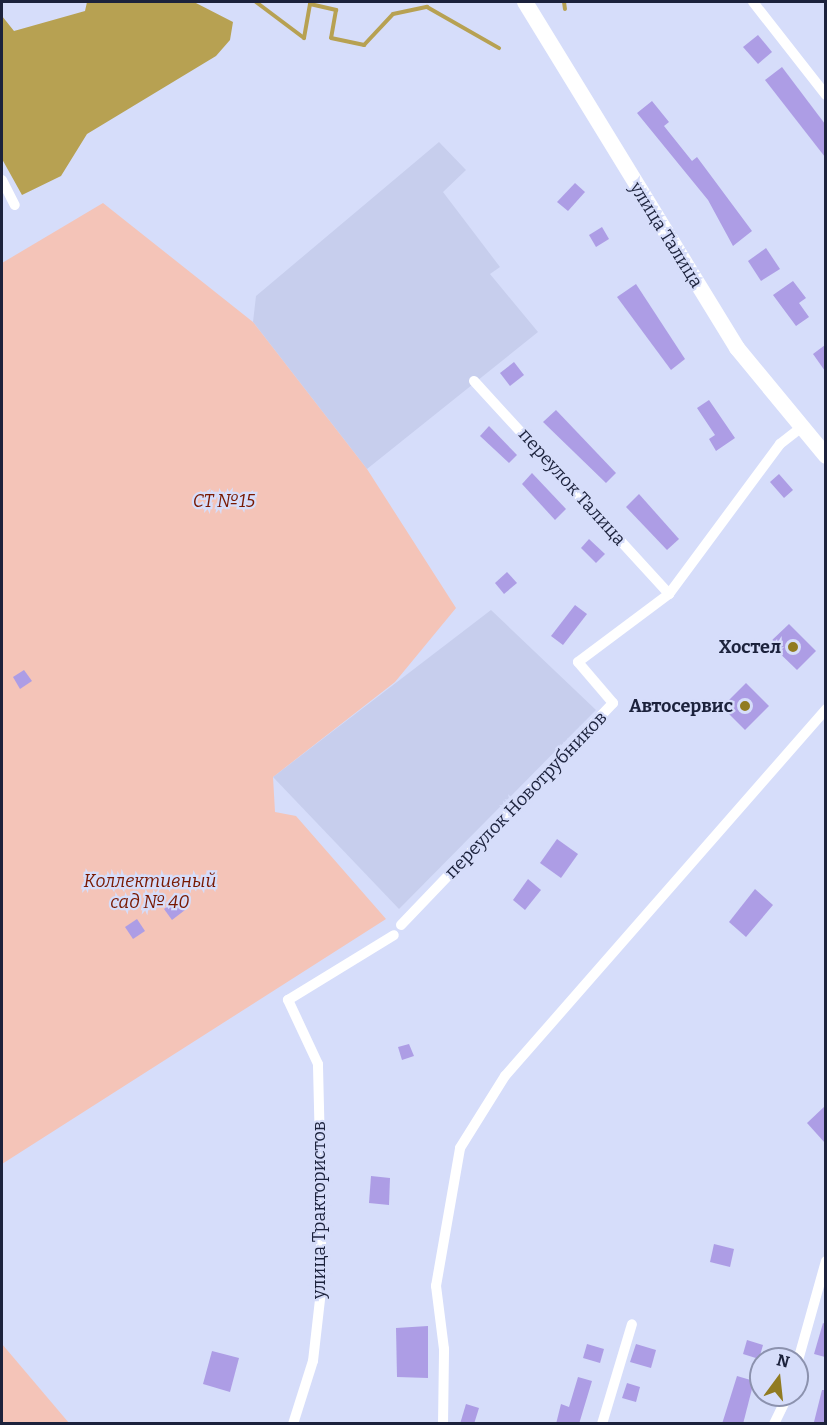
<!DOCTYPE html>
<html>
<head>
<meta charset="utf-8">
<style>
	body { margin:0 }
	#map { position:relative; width:827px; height:1425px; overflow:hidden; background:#d6ddfa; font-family:Bitter,serif }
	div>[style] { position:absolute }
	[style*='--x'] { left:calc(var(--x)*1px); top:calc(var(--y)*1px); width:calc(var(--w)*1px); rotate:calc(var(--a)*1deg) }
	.built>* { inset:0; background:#c7ceed }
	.green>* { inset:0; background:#f4c4b8 }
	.water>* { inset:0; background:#b7a152 }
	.stream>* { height:4px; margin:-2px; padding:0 2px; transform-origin:2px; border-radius:2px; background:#b7a152 }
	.building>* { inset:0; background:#ad9de5 }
	.minor>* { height:10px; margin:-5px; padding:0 5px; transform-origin:5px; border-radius:5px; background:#fff }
	.primary>* { height:16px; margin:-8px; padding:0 8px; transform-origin:8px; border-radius:8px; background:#fff }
	.dots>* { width:16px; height:16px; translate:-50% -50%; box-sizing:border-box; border:3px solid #d6ddfa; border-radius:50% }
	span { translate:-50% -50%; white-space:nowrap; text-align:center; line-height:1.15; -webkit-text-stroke:4.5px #d6ddfa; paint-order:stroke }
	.street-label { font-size:18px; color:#1c223c }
	.park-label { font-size:18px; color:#781801; font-style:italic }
	.poi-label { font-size:18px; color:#1c223c; font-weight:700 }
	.right { translate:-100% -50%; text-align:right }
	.frame { position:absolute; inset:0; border:3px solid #1c223c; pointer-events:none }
	.north { position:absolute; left:749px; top:1347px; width:60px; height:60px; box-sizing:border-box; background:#d6ddfa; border:2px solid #8c92ae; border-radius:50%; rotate:15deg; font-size:16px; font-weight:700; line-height:24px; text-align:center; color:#1c223c }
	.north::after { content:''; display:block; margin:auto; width:21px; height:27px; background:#917b21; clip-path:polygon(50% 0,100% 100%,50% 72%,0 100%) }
</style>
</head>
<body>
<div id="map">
	<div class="built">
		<div style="clip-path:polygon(439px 142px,466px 170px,443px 192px,500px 267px,490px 274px,538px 332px,367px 469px,253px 322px,256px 296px)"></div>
		<div style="clip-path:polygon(491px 610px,596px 710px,399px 909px,273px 777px)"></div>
	</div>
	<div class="green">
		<div style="clip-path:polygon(103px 203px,253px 322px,367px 469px,456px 608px,395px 682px,273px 777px,275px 812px,296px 816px,386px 919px,2px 1164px,2px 263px)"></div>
		<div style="clip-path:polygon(2px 1344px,69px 1423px,2px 1423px)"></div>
	</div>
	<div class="water">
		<div style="clip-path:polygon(87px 2px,194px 2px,233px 22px,230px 40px,216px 56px,87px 134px,61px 176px,22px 195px,2px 159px,2px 16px,14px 31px,85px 11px)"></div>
	</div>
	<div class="stream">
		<div style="--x:256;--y:2;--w:60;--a:36.9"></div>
		<div style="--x:304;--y:38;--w:35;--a:-80"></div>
		<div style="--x:310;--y:4;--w:27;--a:13"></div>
		<div style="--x:336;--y:10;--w:28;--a:100"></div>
		<div style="--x:331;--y:38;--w:34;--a:12"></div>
		<div style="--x:364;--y:45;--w:42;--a:-46.9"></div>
		<div style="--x:393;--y:14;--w:35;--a:-12"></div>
		<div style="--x:427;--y:7;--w:83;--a:29.7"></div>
		<div style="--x:564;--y:2;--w:7;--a:82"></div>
	</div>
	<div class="building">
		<div style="clip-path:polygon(758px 35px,772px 52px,758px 64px,743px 47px)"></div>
		<div style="clip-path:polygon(782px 67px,825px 124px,825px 157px,765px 80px)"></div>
		<div style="clip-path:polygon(652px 101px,669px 122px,664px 126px,692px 161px,697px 157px,752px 231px,733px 246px,708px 200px,637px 113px)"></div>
		<div style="clip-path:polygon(575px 183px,585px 192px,568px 211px,557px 202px)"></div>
		<div style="clip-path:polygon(602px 227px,609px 239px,596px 247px,589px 235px)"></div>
		<div style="clip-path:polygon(766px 248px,780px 269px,761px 281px,748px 261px)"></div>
		<div style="clip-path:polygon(793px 281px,806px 298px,799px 303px,809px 317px,796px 326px,773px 295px)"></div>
		<div style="clip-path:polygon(636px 284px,685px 359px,671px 370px,617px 297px)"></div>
		<div style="clip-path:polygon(825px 345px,825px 371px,813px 354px)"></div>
		<div style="clip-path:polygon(514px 362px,524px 375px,510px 386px,500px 373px)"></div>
		<div style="clip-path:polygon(709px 400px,735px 438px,716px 451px,709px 439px,715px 435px,697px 408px)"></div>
		<div style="clip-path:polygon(556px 410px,616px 473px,606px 483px,543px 422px)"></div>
		<div style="clip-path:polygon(489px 426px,517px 455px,509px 463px,480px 436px)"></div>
		<div style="clip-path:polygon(532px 473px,566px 509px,555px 520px,522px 484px)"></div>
		<div style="clip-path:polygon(779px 474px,793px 490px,784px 498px,770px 482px)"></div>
		<div style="clip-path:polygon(639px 494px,679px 539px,667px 550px,626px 507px)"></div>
		<div style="clip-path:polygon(589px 539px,605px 554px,596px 563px,581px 548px)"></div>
		<div style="clip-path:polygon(507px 572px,517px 583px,504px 594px,495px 583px)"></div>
		<div style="clip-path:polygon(575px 605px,587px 614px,563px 645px,551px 636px)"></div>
		<div style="clip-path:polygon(789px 624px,816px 651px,797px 670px,769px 643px)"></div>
		<div style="clip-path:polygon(24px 670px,32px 681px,20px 689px,13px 677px)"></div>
		<div style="clip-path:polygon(746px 683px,769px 706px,745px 730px,722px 707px)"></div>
		<div style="clip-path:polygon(557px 839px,578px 854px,561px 878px,540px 863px)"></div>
		<div style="clip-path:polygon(528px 879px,541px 890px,525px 910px,513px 900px)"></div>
		<div style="clip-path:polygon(755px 889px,773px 905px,746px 937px,729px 922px)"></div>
		<div style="clip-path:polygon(177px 899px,185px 910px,172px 920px,164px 909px)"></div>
		<div style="clip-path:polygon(137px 919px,145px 931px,133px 939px,125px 927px)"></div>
		<div style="clip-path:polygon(409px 1044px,414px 1056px,402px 1060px,398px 1047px)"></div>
		<div style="clip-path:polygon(825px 1106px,825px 1143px,807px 1123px)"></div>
		<div style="clip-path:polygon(371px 1176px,390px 1178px,389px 1205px,369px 1203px)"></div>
		<div style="clip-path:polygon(714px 1244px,734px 1249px,730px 1267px,710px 1262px)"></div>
		<div style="clip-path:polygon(823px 1323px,825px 1324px,825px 1357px,814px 1354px)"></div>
		<div style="clip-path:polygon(428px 1326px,428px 1378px,397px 1377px,396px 1328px)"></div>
		<div style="clip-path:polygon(747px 1340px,763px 1345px,759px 1359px,743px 1354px)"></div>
		<div style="clip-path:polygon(587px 1344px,604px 1349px,600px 1363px,583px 1358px)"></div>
		<div style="clip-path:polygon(636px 1344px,656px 1350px,651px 1368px,630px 1362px)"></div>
		<div style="clip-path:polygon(212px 1351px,239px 1358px,230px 1392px,203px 1384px)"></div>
		<div style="clip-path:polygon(737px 1376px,754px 1381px,743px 1424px,722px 1424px)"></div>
		<div style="clip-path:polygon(578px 1377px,592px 1381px,579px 1424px,556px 1424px,561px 1404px,569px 1407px)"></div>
		<div style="clip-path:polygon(627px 1383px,640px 1387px,636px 1402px,622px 1398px)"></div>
		<div style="clip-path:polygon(822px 1390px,825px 1390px,825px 1424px,814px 1422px)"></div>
		<div style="clip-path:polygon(466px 1404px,479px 1408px,474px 1424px,460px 1424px)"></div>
	</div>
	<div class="minor">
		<div style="--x:753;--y:2;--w:118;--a:51.9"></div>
		<div style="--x:2;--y:180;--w:28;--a:63"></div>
		<div style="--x:474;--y:381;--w:289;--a:47.5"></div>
		<div style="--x:401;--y:925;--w:307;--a:-46.3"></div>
		<div style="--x:613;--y:703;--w:54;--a:-130.5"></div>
		<div style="--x:578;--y:662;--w:114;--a:-36.8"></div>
		<div style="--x:669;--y:594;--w:187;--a:-53.5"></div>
		<div style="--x:780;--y:444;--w:24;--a:-38"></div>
		<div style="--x:797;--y:1364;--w:107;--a:-74.3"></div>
		<div style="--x:293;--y:1424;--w:66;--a:-72.4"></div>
		<div style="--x:313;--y:1361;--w:70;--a:-83.5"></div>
		<div style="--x:321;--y:1291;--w:102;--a:-90"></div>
		<div style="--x:321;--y:1189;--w:125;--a:-91.4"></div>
		<div style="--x:318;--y:1064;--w:71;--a:-115.1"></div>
		<div style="--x:288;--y:1000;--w:124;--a:-31.5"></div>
		<div style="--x:443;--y:1424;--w:75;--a:-89.2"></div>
		<div style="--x:444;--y:1349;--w:64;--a:-97.2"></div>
		<div style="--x:436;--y:1286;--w:140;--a:-80.1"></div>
		<div style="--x:460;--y:1148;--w:85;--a:-58"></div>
		<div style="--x:505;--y:1076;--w:488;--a:-48.8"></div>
		<div style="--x:602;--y:1424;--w:104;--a:-73.3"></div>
		<div style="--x:774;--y:1424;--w:32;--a:-64"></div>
	</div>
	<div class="primary">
		<div style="--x:525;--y:2;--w:406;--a:58.5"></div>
		<div style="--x:737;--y:348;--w:140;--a:50.5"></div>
	</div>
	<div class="dots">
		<div style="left:793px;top:647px;background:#917b21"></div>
		<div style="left:745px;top:706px;background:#917b21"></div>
	</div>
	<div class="street-label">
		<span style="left:666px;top:235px;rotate:58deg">улица Талица</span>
		<span style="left:572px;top:487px;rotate:48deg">переулок Талица</span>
		<span style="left:526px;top:795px;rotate:-46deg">переулок Новотрубников</span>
		<span style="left:319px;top:1210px;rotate:-90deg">улица Трактористов</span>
	</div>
	<div class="park-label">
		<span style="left:224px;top:501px">СТ №15</span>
		<span style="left:150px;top:892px">Коллективный<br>сад № 40</span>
	</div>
	<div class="poi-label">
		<span class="right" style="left:781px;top:647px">Хостел</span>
		<span class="right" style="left:733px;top:706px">Автосервис</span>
	</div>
	<div class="frame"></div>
	<div class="north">N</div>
</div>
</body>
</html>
